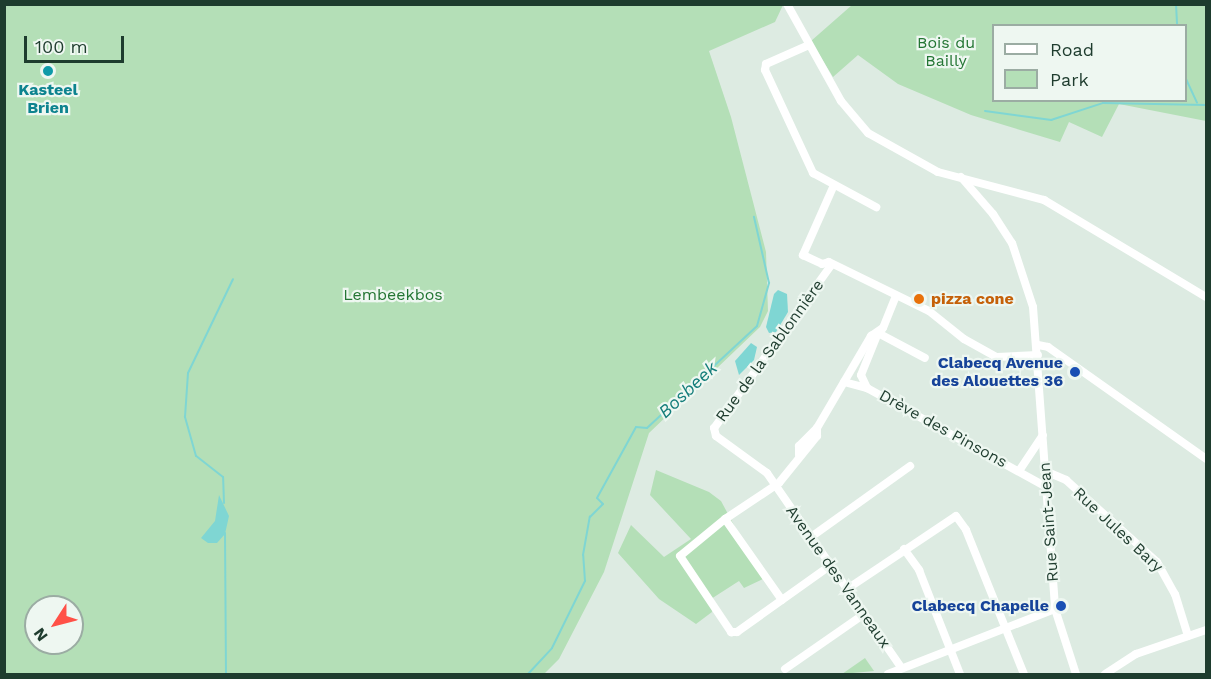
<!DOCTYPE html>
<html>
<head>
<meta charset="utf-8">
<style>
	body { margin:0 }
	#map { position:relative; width:1211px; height:679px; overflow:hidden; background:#ddebe2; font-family:"Work Sans",sans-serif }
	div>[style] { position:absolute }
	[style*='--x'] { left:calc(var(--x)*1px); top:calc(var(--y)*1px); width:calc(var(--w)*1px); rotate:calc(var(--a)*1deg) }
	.green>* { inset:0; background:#b4dfb7 }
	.water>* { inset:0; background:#7fd6d3 }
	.stream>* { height:2px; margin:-1px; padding:0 1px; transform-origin:1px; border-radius:1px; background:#7fd6d3 }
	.minor>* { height:8px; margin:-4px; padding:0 4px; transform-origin:4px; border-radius:4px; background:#fff }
	.dots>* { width:16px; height:16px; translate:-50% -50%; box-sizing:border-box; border:3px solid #eef7f1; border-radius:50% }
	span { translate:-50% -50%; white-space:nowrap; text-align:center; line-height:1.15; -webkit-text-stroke:4.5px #eef7f1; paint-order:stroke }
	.park-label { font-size:16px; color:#247634 }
	.culture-label { font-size:16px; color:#0d838f; font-weight:700 }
	.food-label { font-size:16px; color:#c56008; font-weight:700 }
	.left { translate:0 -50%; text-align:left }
	.street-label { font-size:16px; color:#1e3c2e }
	.transit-label { font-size:16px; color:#164399; font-weight:700 }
	.right { translate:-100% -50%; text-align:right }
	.water-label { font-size:18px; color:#137d7a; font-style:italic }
	.frame { position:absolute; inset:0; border:6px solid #1e3c2e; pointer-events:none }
	.legend { position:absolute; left:992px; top:24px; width:195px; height:78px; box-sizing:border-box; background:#eef7f1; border:2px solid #9baca3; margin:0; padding:8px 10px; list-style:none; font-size:18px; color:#1e3c2e }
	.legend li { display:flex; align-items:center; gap:12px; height:30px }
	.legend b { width:30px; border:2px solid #9baca3 }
	.north { position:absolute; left:24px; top:595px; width:60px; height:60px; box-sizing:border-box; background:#eef7f1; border:2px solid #9baca3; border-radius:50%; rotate:234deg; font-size:16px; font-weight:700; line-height:24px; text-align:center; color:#1e3c2e }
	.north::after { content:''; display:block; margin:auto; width:21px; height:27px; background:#ff5147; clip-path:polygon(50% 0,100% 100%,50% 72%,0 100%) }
	.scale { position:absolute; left:24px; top:36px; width:100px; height:27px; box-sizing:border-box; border:3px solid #1e3c2e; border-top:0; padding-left:8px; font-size:18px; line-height:21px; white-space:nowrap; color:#1e3c2e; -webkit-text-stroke:4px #eef7f1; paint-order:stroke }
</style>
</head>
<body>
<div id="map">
	<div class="green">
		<div style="clip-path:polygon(evenodd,4px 5px,783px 5px,775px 22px,709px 51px,731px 117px,766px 252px,768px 311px,760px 327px,649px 433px,604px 572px,559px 659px,544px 674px,5px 674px,4px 5px,36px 607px,72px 607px,72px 643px,36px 643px,36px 607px)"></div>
		<div style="clip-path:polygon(evenodd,852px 5px,1206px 5px,1206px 121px,1119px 104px,1102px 137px,1069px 122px,1060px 142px,971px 115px,898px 84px,858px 55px,833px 77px,811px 41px,852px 5px,994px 26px,1186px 26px,1186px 100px,994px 100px,994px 26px)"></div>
		<div style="clip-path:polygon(656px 470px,709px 492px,721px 501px,763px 579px,744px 588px,739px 581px,711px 599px,712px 612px,696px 624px,659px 599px,618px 553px,631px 525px,664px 557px,691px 539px,650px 495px)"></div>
		<div style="clip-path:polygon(865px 658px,874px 671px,842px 674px)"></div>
	</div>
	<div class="water">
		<div style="clip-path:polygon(778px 290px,787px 294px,788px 312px,776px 332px,769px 333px,766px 327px,774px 294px)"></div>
		<div style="clip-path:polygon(751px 343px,757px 347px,754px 360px,739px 375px,735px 361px)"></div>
		<div style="clip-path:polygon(219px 495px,229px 516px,225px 534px,217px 543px,208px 543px,201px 538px,215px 521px)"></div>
	</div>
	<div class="stream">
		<div style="--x:1176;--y:4;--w:22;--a:87"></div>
		<div style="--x:1186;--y:79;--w:26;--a:65"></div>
		<div style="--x:985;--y:111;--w:67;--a:7.8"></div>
		<div style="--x:1051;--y:120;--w:55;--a:-18.1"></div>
		<div style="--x:1103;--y:103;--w:103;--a:1.1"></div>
		<div style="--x:224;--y:503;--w:26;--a:-92"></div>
		<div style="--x:223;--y:477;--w:34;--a:-142"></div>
		<div style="--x:196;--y:456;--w:41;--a:-105.8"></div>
		<div style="--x:185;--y:417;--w:44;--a:-86.1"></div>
		<div style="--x:188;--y:373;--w:104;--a:-64.4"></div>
		<div style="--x:225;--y:533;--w:141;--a:89.6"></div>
		<div style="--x:528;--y:674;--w:35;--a:-47"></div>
		<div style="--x:552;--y:648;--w:75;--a:-63.8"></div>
		<div style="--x:585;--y:581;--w:26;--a:-94"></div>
		<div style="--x:583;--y:555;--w:39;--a:-80"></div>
		<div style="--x:590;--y:517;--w:18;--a:-45"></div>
		<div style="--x:603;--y:504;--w:8;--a:-135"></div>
		<div style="--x:597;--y:498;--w:81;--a:-61.2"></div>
		<div style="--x:636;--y:427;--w:11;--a:5"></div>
		<div style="--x:647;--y:428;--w:150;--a:-42.8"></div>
		<div style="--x:757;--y:326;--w:45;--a:-74.4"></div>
		<div style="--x:769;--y:283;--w:68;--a:-102.8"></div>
	</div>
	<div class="minor">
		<div style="--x:787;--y:4;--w:111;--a:60.9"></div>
		<div style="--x:841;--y:101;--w:42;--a:49.8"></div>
		<div style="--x:868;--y:133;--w:80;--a:29.1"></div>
		<div style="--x:938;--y:172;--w:110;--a:14.8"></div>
		<div style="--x:1044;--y:200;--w:189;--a:30.9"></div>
		<div style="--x:809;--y:45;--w:47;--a:156.2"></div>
		<div style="--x:766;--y:64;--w:6;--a:99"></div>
		<div style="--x:765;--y:70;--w:114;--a:65"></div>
		<div style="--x:813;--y:173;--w:72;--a:28.4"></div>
		<div style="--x:961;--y:177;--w:49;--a:49.1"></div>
		<div style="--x:993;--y:214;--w:35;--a:57"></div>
		<div style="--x:1012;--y:243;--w:67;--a:71.8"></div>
		<div style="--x:1033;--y:307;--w:303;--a:85.8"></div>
		<div style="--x:1055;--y:609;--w:68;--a:72.1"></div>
		<div style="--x:834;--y:185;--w:77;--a:113.9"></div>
		<div style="--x:803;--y:255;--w:21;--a:25"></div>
		<div style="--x:822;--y:264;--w:7;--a:-16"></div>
		<div style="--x:829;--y:262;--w:111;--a:26.1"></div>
		<div style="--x:929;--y:311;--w:45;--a:38.7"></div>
		<div style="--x:964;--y:339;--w:38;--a:29"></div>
		<div style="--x:997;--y:357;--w:41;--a:-2.8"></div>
		<div style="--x:832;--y:264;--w:202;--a:125.7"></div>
		<div style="--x:714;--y:428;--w:8;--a:76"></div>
		<div style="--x:716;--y:436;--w:63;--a:36"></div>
		<div style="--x:767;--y:473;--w:236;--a:55.4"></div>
		<div style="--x:878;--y:333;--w:53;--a:28"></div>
		<div style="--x:1038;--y:345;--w:10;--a:11"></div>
		<div style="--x:1048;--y:347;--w:194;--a:35.3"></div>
		<div style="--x:861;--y:375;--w:45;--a:-68"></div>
		<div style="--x:844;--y:382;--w:24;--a:15"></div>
		<div style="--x:867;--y:388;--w:14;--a:-115"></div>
		<div style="--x:867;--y:388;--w:205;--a:28.9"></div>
		<div style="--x:817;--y:428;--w:8;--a:90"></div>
		<div style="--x:817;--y:436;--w:60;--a:129"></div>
		<div style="--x:779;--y:483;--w:65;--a:146.3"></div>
		<div style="--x:725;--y:519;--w:58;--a:140.6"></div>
		<div style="--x:680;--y:556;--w:92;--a:56.1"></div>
		<div style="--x:731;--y:632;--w:6;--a:0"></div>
		<div style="--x:737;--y:632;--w:115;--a:-35.5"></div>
		<div style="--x:799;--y:455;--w:9;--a:-90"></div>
		<div style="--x:799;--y:446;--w:25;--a:-45"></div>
		<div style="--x:817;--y:428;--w:107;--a:-59.6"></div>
		<div style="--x:871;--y:336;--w:14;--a:-34"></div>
		<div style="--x:883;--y:328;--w:35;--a:-68"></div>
		<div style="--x:1019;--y:471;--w:43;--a:-56.3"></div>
		<div style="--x:1045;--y:471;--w:23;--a:23"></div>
		<div style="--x:1066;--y:480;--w:122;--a:42"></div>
		<div style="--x:1157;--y:562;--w:37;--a:61"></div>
		<div style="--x:1175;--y:594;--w:44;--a:72.8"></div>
		<div style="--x:725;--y:519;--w:99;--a:54.9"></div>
		<div style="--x:811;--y:537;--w:122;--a:-35.6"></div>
		<div style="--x:904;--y:549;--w:26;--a:54"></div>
		<div style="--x:919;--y:570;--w:112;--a:68.5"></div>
		<div style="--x:847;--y:589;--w:131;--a:-33.8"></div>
		<div style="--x:956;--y:516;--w:17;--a:54"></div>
		<div style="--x:966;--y:530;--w:155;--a:68.1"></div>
		<div style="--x:785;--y:669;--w:96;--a:-34.8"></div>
		<div style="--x:888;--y:674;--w:179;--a:-21.3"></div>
		<div style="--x:1105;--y:674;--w:37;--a:-33"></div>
		<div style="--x:1136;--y:654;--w:74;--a:-18.9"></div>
	</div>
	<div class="dots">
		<div style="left:48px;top:71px;background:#0f9aa8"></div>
		<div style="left:919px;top:299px;background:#e8710a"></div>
		<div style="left:1075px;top:372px;background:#1a4fb4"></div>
		<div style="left:1061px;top:606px;background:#1a4fb4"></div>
	</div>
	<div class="park-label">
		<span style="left:946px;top:52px">Bois du<br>Bailly</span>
		<span style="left:393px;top:295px">Lembeekbos</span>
	</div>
	<div class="culture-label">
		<span style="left:48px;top:99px">Kasteel<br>Brien</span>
	</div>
	<div class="food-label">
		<span class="left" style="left:931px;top:299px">pizza cone</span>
	</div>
	<div class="street-label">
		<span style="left:770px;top:351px;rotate:-54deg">Rue de la Sablonnière</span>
		<span style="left:943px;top:429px;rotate:29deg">Drève des Pinsons</span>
		<span style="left:1049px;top:522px;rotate:-94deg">Rue Saint-Jean</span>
		<span style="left:1118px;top:530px;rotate:43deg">Rue Jules Bary</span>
		<span style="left:838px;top:577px;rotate:55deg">Avenue des Vanneaux</span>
	</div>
	<div class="transit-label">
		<span class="right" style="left:1063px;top:372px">Clabecq Avenue<br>des Alouettes 36</span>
		<span class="right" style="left:1049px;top:606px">Clabecq Chapelle</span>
	</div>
	<div class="water-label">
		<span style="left:688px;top:390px;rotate:-43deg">Bosbeek</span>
	</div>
	<div class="frame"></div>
	<ul class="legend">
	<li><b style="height:8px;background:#fff"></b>Road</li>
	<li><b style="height:16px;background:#b4dfb7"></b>Park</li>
	</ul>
	<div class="north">N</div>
	<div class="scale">100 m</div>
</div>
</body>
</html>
